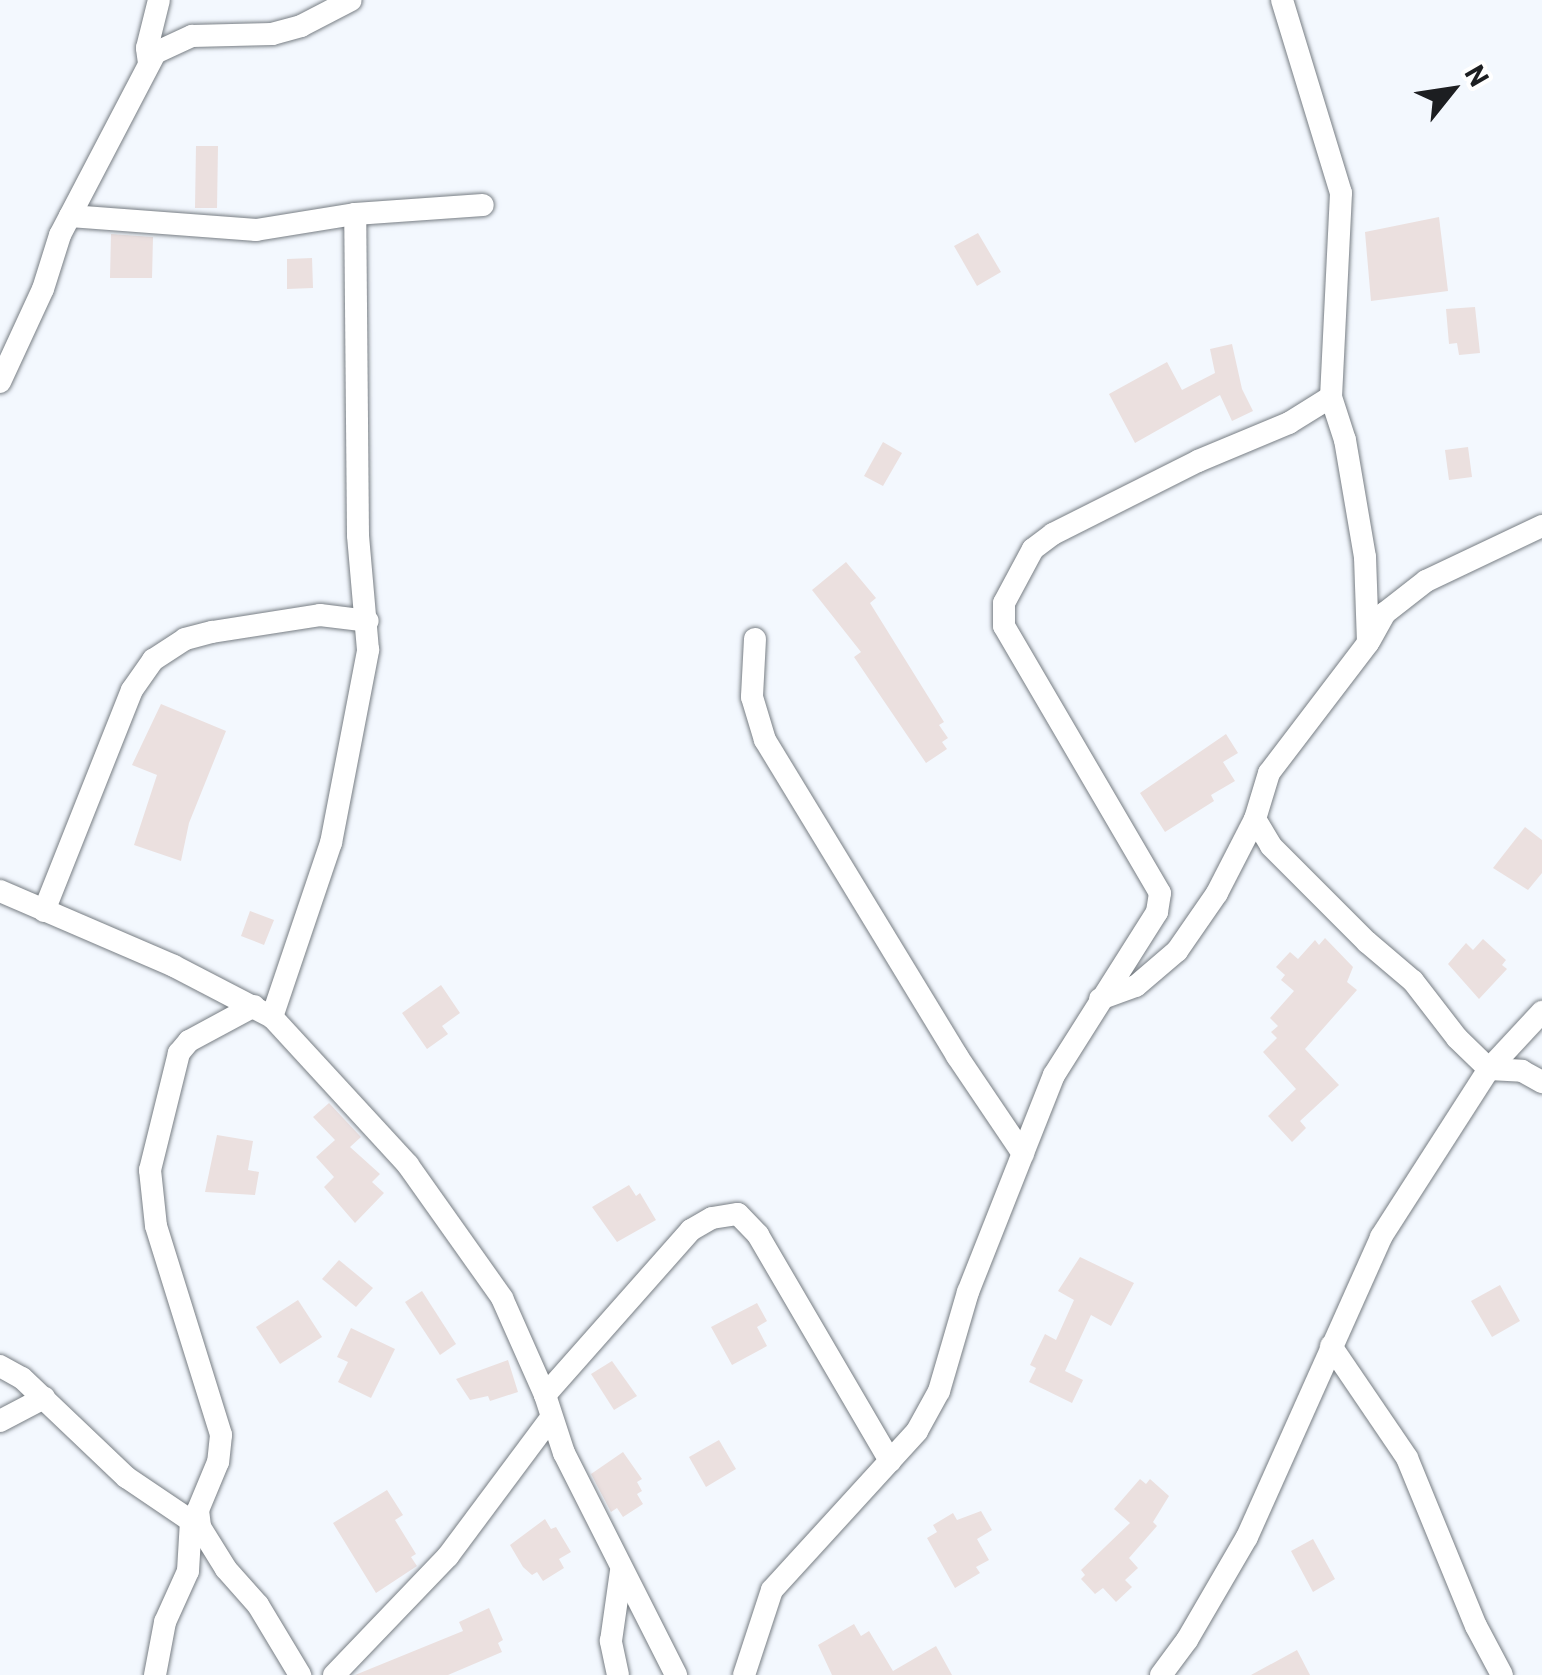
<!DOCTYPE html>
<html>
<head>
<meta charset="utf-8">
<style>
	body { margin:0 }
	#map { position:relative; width:1542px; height:1675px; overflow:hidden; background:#f3f8fe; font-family:Barlow,sans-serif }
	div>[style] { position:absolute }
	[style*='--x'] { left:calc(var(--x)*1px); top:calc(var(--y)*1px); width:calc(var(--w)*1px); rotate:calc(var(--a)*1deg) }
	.building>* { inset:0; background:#ebe0df }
	.roads { filter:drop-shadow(0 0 2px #787e84) drop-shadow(0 0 2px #787e84) }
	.street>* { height:22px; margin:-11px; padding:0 11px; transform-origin:11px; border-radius:11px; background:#fff }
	span { translate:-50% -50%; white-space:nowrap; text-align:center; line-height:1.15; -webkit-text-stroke:9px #fff; paint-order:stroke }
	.north { position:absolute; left:1402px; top:40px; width:100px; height:100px; -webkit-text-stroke:8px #fff; paint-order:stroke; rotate:60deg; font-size:28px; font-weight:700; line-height:40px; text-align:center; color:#1c1e21 }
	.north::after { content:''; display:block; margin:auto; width:35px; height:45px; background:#1c1e21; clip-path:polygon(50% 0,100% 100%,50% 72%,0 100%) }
</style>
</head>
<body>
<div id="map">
	<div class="building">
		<div style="clip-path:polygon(196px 146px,218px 146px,217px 208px,195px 208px)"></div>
		<div style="clip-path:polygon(1439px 217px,1448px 291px,1371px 301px,1365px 232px)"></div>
		<div style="clip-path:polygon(978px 233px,1001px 272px,977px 286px,954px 246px)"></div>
		<div style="clip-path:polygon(111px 234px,153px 237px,152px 278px,110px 278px)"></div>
		<div style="clip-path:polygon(312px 258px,313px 288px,287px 289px,287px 259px)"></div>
		<div style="clip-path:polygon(1475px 307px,1480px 353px,1459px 355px,1457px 343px,1449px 344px,1446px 309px)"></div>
		<div style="clip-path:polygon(1232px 344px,1242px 389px,1253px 411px,1232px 421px,1220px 395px,1135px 443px,1109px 394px,1167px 362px,1182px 390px,1215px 373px,1210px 349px)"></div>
		<div style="clip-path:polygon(883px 442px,902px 453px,883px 486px,864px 476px)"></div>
		<div style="clip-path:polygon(1468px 447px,1472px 477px,1449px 480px,1445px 450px)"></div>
		<div style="clip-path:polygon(846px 562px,876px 598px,870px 603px,944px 722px,939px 725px,948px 738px,942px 742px,947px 749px,926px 763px,854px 657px,861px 652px,812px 590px)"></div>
		<div style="clip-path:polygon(161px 704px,226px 731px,189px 823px,181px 861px,134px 845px,157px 775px,132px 765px)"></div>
		<div style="clip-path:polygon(1226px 734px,1238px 753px,1223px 762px,1235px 781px,1211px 795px,1214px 801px,1165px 832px,1140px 793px)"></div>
		<div style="clip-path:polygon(1525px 827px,1542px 840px,1542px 873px,1528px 890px,1493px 868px)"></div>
		<div style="clip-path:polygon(250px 911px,274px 920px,264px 945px,241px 936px)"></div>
		<div style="clip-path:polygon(1325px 938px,1353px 967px,1347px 982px,1357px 990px,1305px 1049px,1339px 1085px,1300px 1121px,1306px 1128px,1292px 1142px,1268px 1116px,1296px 1089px,1263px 1052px,1277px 1038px,1271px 1032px,1278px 1026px,1270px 1018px,1294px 991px,1281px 980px,1285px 975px,1276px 967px,1290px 952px,1298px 959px,1315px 940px,1319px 945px)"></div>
		<div style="clip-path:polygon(1483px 939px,1506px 960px,1502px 965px,1507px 969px,1479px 999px,1448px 964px,1466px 943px,1473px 950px)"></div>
		<div style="clip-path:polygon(441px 985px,460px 1013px,442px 1026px,448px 1034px,427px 1049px,402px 1013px)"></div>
		<div style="clip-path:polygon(329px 1103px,361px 1137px,350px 1147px,380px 1174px,372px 1182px,384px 1193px,355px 1223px,324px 1187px,334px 1177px,316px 1157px,335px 1140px,313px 1117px)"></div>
		<div style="clip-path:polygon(217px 1135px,253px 1141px,248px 1170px,259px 1172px,255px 1195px,205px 1192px)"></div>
		<div style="clip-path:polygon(629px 1185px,636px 1196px,640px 1193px,656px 1220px,617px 1242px,592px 1207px)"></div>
		<div style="clip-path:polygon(1080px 1257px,1134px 1283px,1111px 1326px,1091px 1315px,1065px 1371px,1083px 1380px,1072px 1403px,1029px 1382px,1036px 1368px,1030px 1365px,1045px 1334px,1056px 1340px,1074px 1300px,1058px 1291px)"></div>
		<div style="clip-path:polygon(339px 1260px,373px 1288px,356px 1307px,322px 1279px)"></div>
		<div style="clip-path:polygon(1500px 1285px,1520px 1321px,1492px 1337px,1471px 1301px)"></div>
		<div style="clip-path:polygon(422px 1291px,456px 1344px,440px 1355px,405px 1302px)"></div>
		<div style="clip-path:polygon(298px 1300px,322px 1337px,280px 1364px,256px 1327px)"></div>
		<div style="clip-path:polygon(757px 1303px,767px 1321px,757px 1327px,767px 1346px,732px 1365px,711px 1327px)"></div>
		<div style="clip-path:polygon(351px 1328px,395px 1349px,371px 1398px,338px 1382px,348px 1362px,337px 1357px)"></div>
		<div style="clip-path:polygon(508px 1360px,518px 1392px,490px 1401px,488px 1396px,470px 1400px,456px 1379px)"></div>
		<div style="clip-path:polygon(612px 1361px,637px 1396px,614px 1410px,591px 1374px)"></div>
		<div style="clip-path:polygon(719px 1440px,736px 1469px,706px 1487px,689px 1457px)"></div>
		<div style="clip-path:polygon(623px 1452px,642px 1479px,637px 1482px,642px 1491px,637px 1494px,643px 1504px,623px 1517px,617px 1508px,611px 1512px,591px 1474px)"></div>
		<div style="clip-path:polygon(1140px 1479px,1146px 1484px,1150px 1479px,1169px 1496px,1153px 1522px,1157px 1526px,1129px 1558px,1138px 1568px,1125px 1580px,1132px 1587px,1116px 1602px,1103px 1588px,1095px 1594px,1081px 1579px,1085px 1575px,1081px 1570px,1130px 1523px,1114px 1509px)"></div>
		<div style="clip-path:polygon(387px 1490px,403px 1515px,395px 1520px,416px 1554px,411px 1557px,417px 1566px,376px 1593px,333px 1523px)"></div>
		<div style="clip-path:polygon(981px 1511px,992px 1530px,977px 1539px,989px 1560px,976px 1567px,980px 1573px,955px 1588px,927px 1538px,937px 1532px,933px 1525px,953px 1513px,957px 1520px)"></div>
		<div style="clip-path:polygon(545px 1519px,551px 1529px,556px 1527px,571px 1552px,559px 1559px,564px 1568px,543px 1581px,537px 1572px,532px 1575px,523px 1567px,510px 1545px)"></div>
		<div style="clip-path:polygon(1313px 1539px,1335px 1579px,1313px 1592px,1291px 1551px)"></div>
		<div style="clip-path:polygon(489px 1608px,503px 1640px,498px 1643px,502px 1652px,448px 1675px,355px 1675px,463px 1631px,459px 1622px)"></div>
		<div style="clip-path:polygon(854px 1624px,861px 1636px,869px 1631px,893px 1671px,936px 1646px,952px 1675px,832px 1675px,818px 1645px)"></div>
		<div style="clip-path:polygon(1297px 1650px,1310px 1675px,1251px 1675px)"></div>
	</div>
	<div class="roads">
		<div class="street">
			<div style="--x:1282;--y:0;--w:202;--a:73"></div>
			<div style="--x:1341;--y:193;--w:204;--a:92.8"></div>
			<div style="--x:1331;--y:397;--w:45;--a:72"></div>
			<div style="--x:1345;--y:440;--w:119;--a:80.3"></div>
			<div style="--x:1365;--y:557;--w:86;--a:88"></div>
			<div style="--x:1368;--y:643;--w:163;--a:127.3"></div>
			<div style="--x:1269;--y:773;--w:48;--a:106.9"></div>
			<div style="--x:1255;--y:819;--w:31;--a:59"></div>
			<div style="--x:1271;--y:846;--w:136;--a:45"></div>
			<div style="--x:1367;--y:942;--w:60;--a:40.3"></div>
			<div style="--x:1413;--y:981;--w:72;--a:52.3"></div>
			<div style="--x:1457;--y:1038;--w:45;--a:44.1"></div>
			<div style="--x:1489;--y:1069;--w:33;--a:3"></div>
			<div style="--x:1522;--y:1071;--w:23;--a:29"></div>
			<div style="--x:149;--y:63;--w:15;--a:-98"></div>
			<div style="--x:147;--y:48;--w:49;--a:-76"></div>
			<div style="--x:70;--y:216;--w:187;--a:4.3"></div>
			<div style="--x:256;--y:230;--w:100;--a:-9.2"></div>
			<div style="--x:355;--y:214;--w:128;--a:-4"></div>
			<div style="--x:0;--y:382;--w:102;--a:-65.2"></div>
			<div style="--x:43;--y:289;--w:57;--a:-72.5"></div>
			<div style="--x:60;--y:235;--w:205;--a:-62.4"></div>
			<div style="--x:155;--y:53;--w:41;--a:-24.7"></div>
			<div style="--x:192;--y:36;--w:80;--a:-1.4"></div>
			<div style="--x:272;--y:34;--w:30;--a:-15"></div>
			<div style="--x:301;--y:26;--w:56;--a:-27.5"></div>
			<div style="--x:755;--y:639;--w:58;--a:93"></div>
			<div style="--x:752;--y:697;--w:45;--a:73.2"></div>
			<div style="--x:765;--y:740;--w:370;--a:58.7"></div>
			<div style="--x:957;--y:1056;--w:118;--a:56"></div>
			<div style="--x:1370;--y:640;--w:31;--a:-61"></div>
			<div style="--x:1385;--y:613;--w:52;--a:-38"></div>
			<div style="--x:1426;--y:581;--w:128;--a:-25.4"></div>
			<div style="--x:0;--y:891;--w:189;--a:23.3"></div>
			<div style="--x:174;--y:966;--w:110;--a:27.5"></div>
			<div style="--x:272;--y:1017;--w:201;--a:47.4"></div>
			<div style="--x:408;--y:1165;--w:163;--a:54.7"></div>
			<div style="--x:502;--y:1298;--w:106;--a:66.1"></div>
			<div style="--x:545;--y:1395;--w:61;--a:71.9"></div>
			<div style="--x:564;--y:1453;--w:249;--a:63.2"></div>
			<div style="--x:44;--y:911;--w:238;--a:-68.3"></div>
			<div style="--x:132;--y:690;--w:37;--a:-55"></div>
			<div style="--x:153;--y:660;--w:38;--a:-33"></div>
			<div style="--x:185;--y:639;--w:28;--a:-15"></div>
			<div style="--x:212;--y:632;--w:109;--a:-8.9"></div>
			<div style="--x:320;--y:615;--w:48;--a:7.1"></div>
			<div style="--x:1100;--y:999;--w:38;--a:-20"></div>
			<div style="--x:1136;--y:986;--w:54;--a:-40.5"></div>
			<div style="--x:1177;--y:951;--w:70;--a:-55.4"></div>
			<div style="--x:1217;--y:893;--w:83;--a:-62.8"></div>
			<div style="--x:254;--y:1006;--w:74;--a:151.7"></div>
			<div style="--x:189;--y:1041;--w:16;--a:130"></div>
			<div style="--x:179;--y:1053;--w:121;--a:103.9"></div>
			<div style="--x:150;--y:1170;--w:56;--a:83.9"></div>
			<div style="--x:156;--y:1226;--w:219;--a:72.7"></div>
			<div style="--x:221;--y:1435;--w:27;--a:96"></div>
			<div style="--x:218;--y:1462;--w:52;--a:112.6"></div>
			<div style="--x:198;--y:1510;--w:17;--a:83"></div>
			<div style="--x:200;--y:1527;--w:49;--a:58.2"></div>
			<div style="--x:226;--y:1569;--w:48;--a:48.4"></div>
			<div style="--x:258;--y:1605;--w:82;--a:59"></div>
			<div style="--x:272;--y:1017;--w:184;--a:-71.3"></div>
			<div style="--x:331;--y:843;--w:197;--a:-79.1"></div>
			<div style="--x:368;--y:650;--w:115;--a:-95"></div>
			<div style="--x:358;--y:535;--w:321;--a:-90.5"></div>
			<div style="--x:1331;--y:1346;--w:135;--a:55.8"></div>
			<div style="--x:1407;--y:1458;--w:182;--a:67.7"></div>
			<div style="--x:1476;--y:1626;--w:55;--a:62"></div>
			<div style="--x:0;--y:1366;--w:25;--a:29"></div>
			<div style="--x:22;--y:1378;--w:144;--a:43.6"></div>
			<div style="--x:126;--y:1477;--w:89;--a:34"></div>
			<div style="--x:545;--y:1395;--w:220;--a:-48.5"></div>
			<div style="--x:691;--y:1230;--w:24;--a:-30"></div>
			<div style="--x:712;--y:1218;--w:26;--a:-9"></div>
			<div style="--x:738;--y:1214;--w:29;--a:46"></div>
			<div style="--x:758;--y:1235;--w:262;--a:59.7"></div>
			<div style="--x:0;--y:1421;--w:50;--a:-27.6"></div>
			<div style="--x:155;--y:1675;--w:54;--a:-79.3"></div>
			<div style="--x:165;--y:1622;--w:56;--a:-65.7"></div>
			<div style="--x:188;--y:1571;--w:50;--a:-86.6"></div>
			<div style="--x:334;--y:1675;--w:165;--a:-46.2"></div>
			<div style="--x:448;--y:1556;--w:172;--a:-53.3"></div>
			<div style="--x:618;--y:1675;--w:35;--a:-102"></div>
			<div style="--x:611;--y:1641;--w:71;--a:-81.9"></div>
			<div style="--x:744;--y:1675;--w:89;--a:-71.8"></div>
			<div style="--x:772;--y:1590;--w:215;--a:-47.6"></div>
			<div style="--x:917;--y:1431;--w:46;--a:-61.2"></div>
			<div style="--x:939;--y:1391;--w:103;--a:-73.7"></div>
			<div style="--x:968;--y:1292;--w:233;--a:-68.4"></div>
			<div style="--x:1054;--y:1075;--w:193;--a:-57.7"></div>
			<div style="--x:1157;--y:912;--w:19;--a:-81"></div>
			<div style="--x:1160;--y:893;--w:309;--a:-120.3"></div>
			<div style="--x:1004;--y:626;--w:23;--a:-90"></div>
			<div style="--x:1004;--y:603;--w:61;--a:-61.8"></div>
			<div style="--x:1033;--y:549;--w:25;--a:-37"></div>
			<div style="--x:1053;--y:534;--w:162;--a:-26.7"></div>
			<div style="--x:1198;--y:461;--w:99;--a:-22.7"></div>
			<div style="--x:1289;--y:423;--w:49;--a:-31.8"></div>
			<div style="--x:1161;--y:1675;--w:44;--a:-53.4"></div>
			<div style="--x:1187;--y:1640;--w:119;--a:-59.8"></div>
			<div style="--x:1247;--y:1537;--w:329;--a:-65.9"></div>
			<div style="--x:1381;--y:1237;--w:200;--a:-57.3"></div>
			<div style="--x:1489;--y:1069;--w:78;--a:-47.1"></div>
		</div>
	</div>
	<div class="north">N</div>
</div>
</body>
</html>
